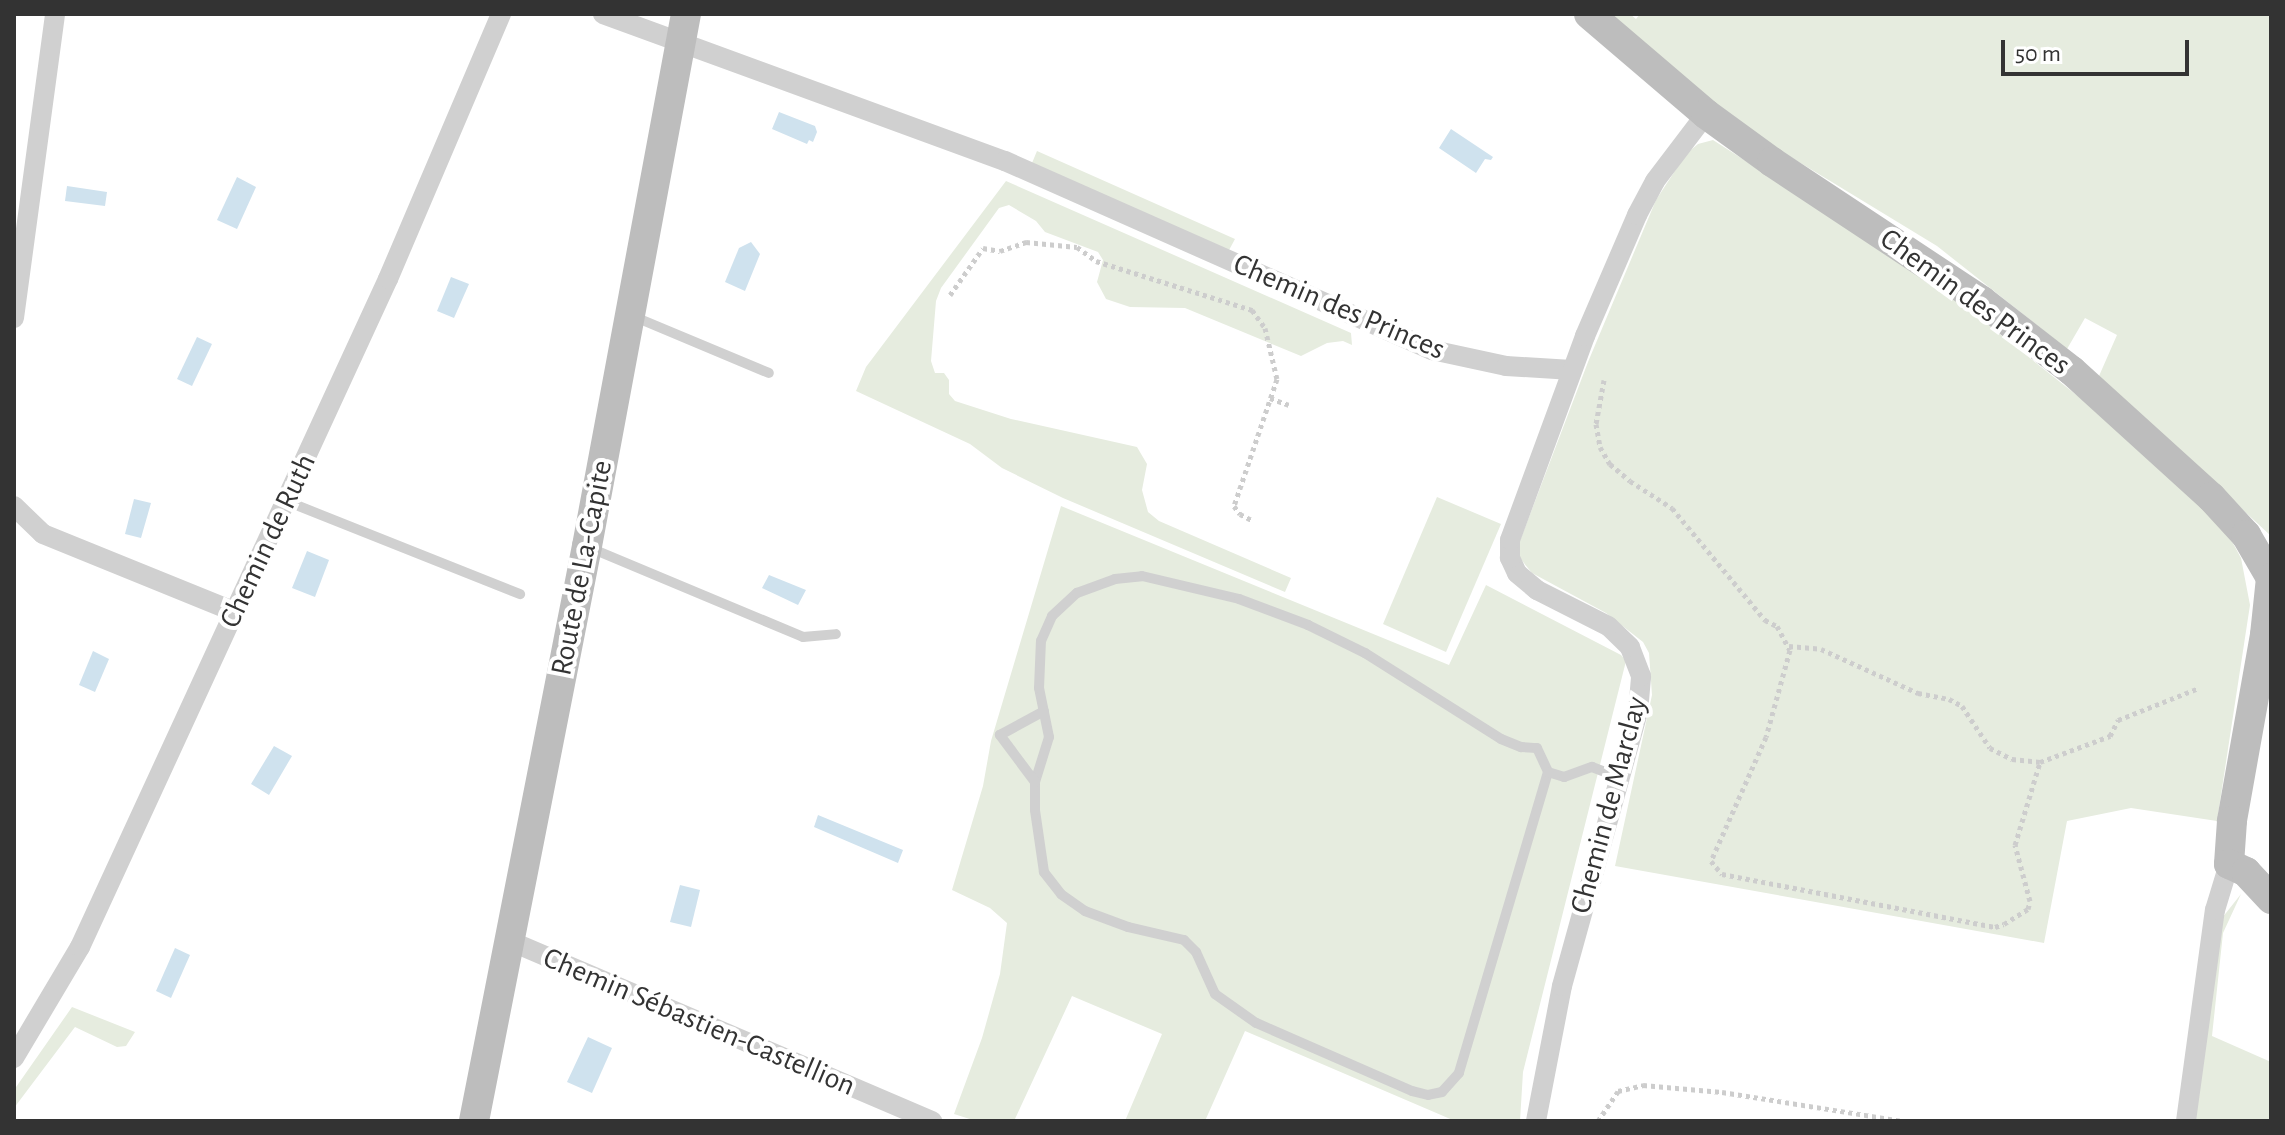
<!DOCTYPE html>
<html>
<head>
<meta charset="utf-8">
<style>
	body { margin:0 }
	#map { position:relative; width:2285px; height:1135px; overflow:hidden; background:#fff; font-family:"Alegreya Sans",sans-serif }
	div>[style] { position:absolute }
	[style*='--x'] { left:calc(var(--x)*1px); top:calc(var(--y)*1px); width:calc(var(--w)*1px); rotate:calc(var(--a)*1deg) }
	.green>* { inset:0; background:#e6ecdf }
	.water>* { inset:0; background:#cfe2ee }
	.path>* { height:5px; margin-top:-2.5px; transform-origin:0; background:repeating-linear-gradient(90deg,#cdcdcd 0 4px,transparent 0 8px) }
	.lane>* { height:10px; margin:-5px; padding:0 5px; transform-origin:5px; border-radius:5px; background:#d0d0d0 }
	.street>* { height:20px; margin:-10px; padding:0 10px; transform-origin:10px; border-radius:10px; background:#d0d0d0 }
	.secondary>* { height:30px; margin:-15px; padding:0 15px; transform-origin:15px; border-radius:15px; background:#bdbdbd }
	span { translate:-50% -50%; white-space:nowrap; text-align:center; line-height:1.15; -webkit-text-stroke:8px #fff; paint-order:stroke }
	.street-label { font-size:30px; color:#333 }
	.frame { position:absolute; inset:0; border:16px solid #333; pointer-events:none }
	.scale { position:absolute; left:2001px; top:40px; width:188px; height:36px; box-sizing:border-box; border:4px solid #333; border-top:0; padding-left:10px; font-size:24px; line-height:28px; white-space:nowrap; color:#333; -webkit-text-stroke:6px #fff; paint-order:stroke }
</style>
</head>
<body>
<div id="map">
	<div class="green">
		<div style="clip-path:polygon(1603px 14px,1630px 14px,1636px 19px,1640px 14px,2271px 14px,2271px 536px,2099px 376px,2117px 335px,2085px 318px,2067px 349px,1937px 246px,1756px 136px)"></div>
		<div style="clip-path:polygon(1713px 140px,1933px 281px,2084px 401px,2206px 510px,2228px 534px,2241px 558px,2250px 605px,2217px 821px,2131px 808px,2067px 821px,2044px 943px,1615px 866px,1652px 695px,1649px 653px,1643px 642px,1606px 613px,1532px 573px,1519px 557px,1518px 546px,1588px 362px,1656px 200px,1686px 154px,1698px 144px)"></div>
		<div style="clip-path:polygon(1037px 151px,1235px 239px,1228px 252px,1032px 163px)"></div>
		<div style="clip-path:polygon(1006px 181px,1351px 333px,1352px 345px,1343px 341px,1327px 343px,1301px 356px,1185px 308px,1130px 307px,1106px 299px,1097px 282px,1103px 260px,1098px 252px,1045px 232px,1036px 221px,1009px 205px,999px 208px,941px 288px,936px 301px,931px 361px,935px 373px,944px 373px,949px 380px,949px 394px,955px 401px,1011px 419px,1137px 447px,1147px 464px,1142px 490px,1148px 512px,1159px 521px,1291px 578px,1285px 592px,1063px 498px,1002px 468px,970px 444px,856px 391px,866px 367px)"></div>
		<div style="clip-path:polygon(1437px 497px,1501px 524px,1446px 652px,1383px 624px)"></div>
		<div style="clip-path:polygon(1061px 506px,1449px 665px,1486px 585px,1621px 655px,1626px 661px,1523px 1072px,1520px 1121px,1455px 1121px,1245px 1031px,1205px 1121px,1125px 1121px,1162px 1034px,1072px 996px,1014px 1121px,976px 1121px,954px 1114px,982px 1038px,1000px 974px,1007px 923px,990px 908px,952px 890px,983px 786px,991px 741px)"></div>
		<div style="clip-path:polygon(2241px 894px,2223px 933px,2212px 1036px,2271px 1062px,2271px 1121px,2194px 1121px,2222px 918px)"></div>
		<div style="clip-path:polygon(72px 1007px,135px 1032px,126px 1046px,117px 1047px,75px 1027px,14px 1108px,14px 1090px)"></div>
	</div>
	<div class="water">
		<div style="clip-path:polygon(779px 112px,815px 126px,817px 132px,813px 142px,809px 140px,807px 144px,772px 129px)"></div>
		<div style="clip-path:polygon(1451px 129px,1493px 157px,1491px 160px,1485px 159px,1476px 173px,1439px 148px)"></div>
		<div style="clip-path:polygon(237px 177px,256px 187px,237px 229px,217px 220px)"></div>
		<div style="clip-path:polygon(67px 186px,107px 192px,105px 206px,65px 201px)"></div>
		<div style="clip-path:polygon(751px 242px,760px 254px,745px 291px,725px 282px,739px 248px)"></div>
		<div style="clip-path:polygon(451px 277px,469px 284px,454px 318px,437px 311px)"></div>
		<div style="clip-path:polygon(197px 337px,212px 344px,192px 386px,177px 379px)"></div>
		<div style="clip-path:polygon(134px 499px,151px 503px,141px 538px,125px 534px)"></div>
		<div style="clip-path:polygon(307px 551px,329px 560px,315px 597px,292px 588px)"></div>
		<div style="clip-path:polygon(769px 575px,806px 590px,798px 605px,762px 588px)"></div>
		<div style="clip-path:polygon(93px 651px,109px 659px,95px 692px,79px 685px)"></div>
		<div style="clip-path:polygon(274px 746px,292px 756px,269px 795px,251px 784px)"></div>
		<div style="clip-path:polygon(818px 815px,903px 850px,898px 863px,814px 827px)"></div>
		<div style="clip-path:polygon(680px 885px,700px 890px,691px 927px,670px 922px)"></div>
		<div style="clip-path:polygon(175px 948px,190px 955px,171px 998px,156px 991px)"></div>
		<div style="clip-path:polygon(588px 1037px,612px 1048px,592px 1093px,567px 1082px)"></div>
	</div>
	<div class="path">
		<div style="--x:950;--y:295;--w:57;--a:-54.9"></div>
		<div style="--x:983;--y:248;--w:17;--a:10"></div>
		<div style="--x:1000;--y:251;--w:28;--a:-19"></div>
		<div style="--x:1026;--y:242;--w:51;--a:5.6"></div>
		<div style="--x:1077;--y:247;--w:24;--a:36"></div>
		<div style="--x:1096;--y:261;--w:164;--a:17.4"></div>
		<div style="--x:1252;--y:310;--w:22;--a:54"></div>
		<div style="--x:1265;--y:328;--w:52;--a:76.8"></div>
		<div style="--x:1277;--y:379;--w:134;--a:108.7"></div>
		<div style="--x:1234;--y:506;--w:10;--a:53"></div>
		<div style="--x:1240;--y:514;--w:13;--a:27"></div>
		<div style="--x:1604;--y:380;--w:45;--a:100.3"></div>
		<div style="--x:1596;--y:424;--w:23;--a:80"></div>
		<div style="--x:1600;--y:447;--w:20;--a:60"></div>
		<div style="--x:1610;--y:464;--w:26;--a:40"></div>
		<div style="--x:1630;--y:481;--w:50;--a:32.7"></div>
		<div style="--x:1672;--y:508;--w:146;--a:50.3"></div>
		<div style="--x:1765;--y:620;--w:13;--a:27"></div>
		<div style="--x:1777;--y:626;--w:27;--a:62"></div>
		<div style="--x:1790;--y:650;--w:90;--a:105.4"></div>
		<div style="--x:1766;--y:737;--w:136;--a:113.9"></div>
		<div style="--x:1711;--y:861;--w:17;--a:50"></div>
		<div style="--x:1722;--y:874;--w:278;--a:11"></div>
		<div style="--x:1995;--y:927;--w:9;--a:-18"></div>
		<div style="--x:2004;--y:924;--w:28;--a:-32"></div>
		<div style="--x:2028;--y:909;--w:8;--a:-76"></div>
		<div style="--x:2030;--y:901;--w:58;--a:-105"></div>
		<div style="--x:2015;--y:845;--w:87;--a:-73.2"></div>
		<div style="--x:2040;--y:762;--w:75;--a:-20.4"></div>
		<div style="--x:2110;--y:736;--w:18;--a:-63"></div>
		<div style="--x:2118;--y:720;--w:87;--a:-21.6"></div>
		<div style="--x:1270;--y:398;--w:20;--a:20"></div>
		<div style="--x:1789;--y:646;--w:32;--a:5"></div>
		<div style="--x:1821;--y:649;--w:107;--a:24.4"></div>
		<div style="--x:1918;--y:693;--w:32;--a:11"></div>
		<div style="--x:1949;--y:699;--w:15;--a:28"></div>
		<div style="--x:1962;--y:706;--w:50;--a:56.3"></div>
		<div style="--x:1990;--y:748;--w:25;--a:27"></div>
		<div style="--x:2012;--y:759;--w:28;--a:6"></div>
		<div style="--x:1598;--y:1121;--w:36;--a:-56"></div>
		<div style="--x:1618;--y:1091;--w:26;--a:-13"></div>
		<div style="--x:1643;--y:1085;--w:79;--a:5.1"></div>
		<div style="--x:1722;--y:1092;--w:184;--a:9.1"></div>
	</div>
	<div class="lane">
		<div style="--x:635;--y:317;--w:145;--a:22.7"></div>
		<div style="--x:286;--y:501;--w:252;--a:21.7"></div>
		<div style="--x:588;--y:547;--w:233;--a:22.7"></div>
		<div style="--x:803;--y:637;--w:33;--a:-5"></div>
		<div style="--x:1142;--y:576;--w:100;--a:13.3"></div>
		<div style="--x:1239;--y:599;--w:74;--a:20.6"></div>
		<div style="--x:1308;--y:625;--w:64;--a:26.2"></div>
		<div style="--x:1365;--y:653;--w:161;--a:32.3"></div>
		<div style="--x:1501;--y:739;--w:22;--a:22"></div>
		<div style="--x:1521;--y:747;--w:16;--a:4"></div>
		<div style="--x:1537;--y:748;--w:26;--a:65"></div>
		<div style="--x:1548;--y:772;--w:314;--a:106.5"></div>
		<div style="--x:1459;--y:1073;--w:25;--a:132"></div>
		<div style="--x:1442;--y:1092;--w:14;--a:168"></div>
		<div style="--x:1428;--y:1095;--w:16;--a:-166"></div>
		<div style="--x:1412;--y:1091;--w:170;--a:-156.4"></div>
		<div style="--x:1256;--y:1023;--w:50;--a:-144.7"></div>
		<div style="--x:1215;--y:994;--w:46;--a:-114.3"></div>
		<div style="--x:1196;--y:952;--w:17;--a:-135"></div>
		<div style="--x:1184;--y:940;--w:57;--a:-166.9"></div>
		<div style="--x:1128;--y:927;--w:46;--a:-159.6"></div>
		<div style="--x:1085;--y:911;--w:29;--a:-145"></div>
		<div style="--x:1061;--y:894;--w:28;--a:-128"></div>
		<div style="--x:1044;--y:872;--w:63;--a:-98.3"></div>
		<div style="--x:1035;--y:810;--w:28;--a:-90"></div>
		<div style="--x:1035;--y:782;--w:47;--a:-72.7"></div>
		<div style="--x:1049;--y:737;--w:50;--a:-101.5"></div>
		<div style="--x:1039;--y:688;--w:47;--a:-87.6"></div>
		<div style="--x:1041;--y:641;--w:27;--a:-66"></div>
		<div style="--x:1052;--y:616;--w:34;--a:-43"></div>
		<div style="--x:1077;--y:593;--w:40;--a:-20.2"></div>
		<div style="--x:1115;--y:579;--w:27;--a:-6"></div>
		<div style="--x:1548;--y:772;--w:17;--a:17"></div>
		<div style="--x:1564;--y:777;--w:30;--a:-20"></div>
		<div style="--x:1592;--y:767;--w:28;--a:21"></div>
		<div style="--x:1035;--y:782;--w:59;--a:-126.7"></div>
		<div style="--x:1000;--y:735;--w:50;--a:-28.6"></div>
	</div>
	<div class="street">
		<div style="--x:603;--y:14;--w:428;--a:20.1"></div>
		<div style="--x:1005;--y:161;--w:467;--a:23.9"></div>
		<div style="--x:1432;--y:350;--w:76;--a:12.2"></div>
		<div style="--x:1506;--y:366;--w:66;--a:3.5"></div>
		<div style="--x:14;--y:318;--w:307;--a:-82.3"></div>
		<div style="--x:14;--y:506;--w:40;--a:44"></div>
		<div style="--x:43;--y:534;--w:207;--a:22.1"></div>
		<div style="--x:510;--y:941;--w:459;--a:23.1"></div>
		<div style="--x:14;--y:1058;--w:129;--a:-59.3"></div>
		<div style="--x:80;--y:947;--w:736;--a:-65.25"></div>
		<div style="--x:388;--y:279;--w:288;--a:-66.9"></div>
		<div style="--x:1536;--y:1121;--w:137;--a:-79.1"></div>
		<div style="--x:1562;--y:986;--w:284;--a:-74.5"></div>
		<div style="--x:1638;--y:712;--w:36;--a:-85"></div>
		<div style="--x:1641;--y:676;--w:31;--a:-111"></div>
		<div style="--x:1630;--y:647;--w:30;--a:-136"></div>
		<div style="--x:1608;--y:626;--w:80;--a:-153.1"></div>
		<div style="--x:1537;--y:590;--w:26;--a:-140"></div>
		<div style="--x:1517;--y:573;--w:17;--a:-115"></div>
		<div style="--x:1510;--y:558;--w:18;--a:-90"></div>
		<div style="--x:1510;--y:540;--w:217;--a:-69.8"></div>
		<div style="--x:1585;--y:336;--w:132;--a:-66.7"></div>
		<div style="--x:1637;--y:215;--w:38;--a:-62"></div>
		<div style="--x:1655;--y:181;--w:84;--a:-52.7"></div>
		<div style="--x:2186;--y:1121;--w:213;--a:-82.2"></div>
		<div style="--x:2215;--y:910;--w:48;--a:-73.1"></div>
	</div>
	<div class="secondary">
		<div style="--x:1589;--y:14;--w:154;--a:40.5"></div>
		<div style="--x:1706;--y:114;--w:82;--a:36"></div>
		<div style="--x:1772;--y:162;--w:252;--a:33.5"></div>
		<div style="--x:1982;--y:301;--w:114;--a:37.9"></div>
		<div style="--x:2072;--y:371;--w:188;--a:42.2"></div>
		<div style="--x:2211;--y:497;--w:52;--a:47.4"></div>
		<div style="--x:2246;--y:535;--w:50;--a:59.8"></div>
		<div style="--x:2271;--y:578;--w:57;--a:96"></div>
		<div style="--x:2265;--y:635;--w:189;--a:100.1"></div>
		<div style="--x:2232;--y:821;--w:43;--a:94"></div>
		<div style="--x:2229;--y:864;--w:19;--a:25"></div>
		<div style="--x:2246;--y:872;--w:37;--a:47"></div>
		<div style="--x:474;--y:1121;--w:586;--a:-78.88"></div>
		<div style="--x:587;--y:546;--w:541;--a:-79.46"></div>
	</div>
	<div class="street-label">
		<span style="left:1975px;top:302px;rotate:36deg">Chemin des Princes</span>
		<span style="left:1339px;top:307px;rotate:23deg">Chemin des Princes</span>
		<span style="left:268px;top:541px;rotate:-65deg">Chemin de Ruth</span>
		<span style="left:582px;top:568px;rotate:-79deg">Route de La-Capite</span>
		<span style="left:1609px;top:805px;rotate:-75deg">Chemin de Marclay</span>
		<span style="left:699px;top:1022px;rotate:23deg">Chemin Sébastien-Castellion</span>
	</div>
	<div class="frame"></div>
	<div class="scale">50 m</div>
</div>
</body>
</html>
